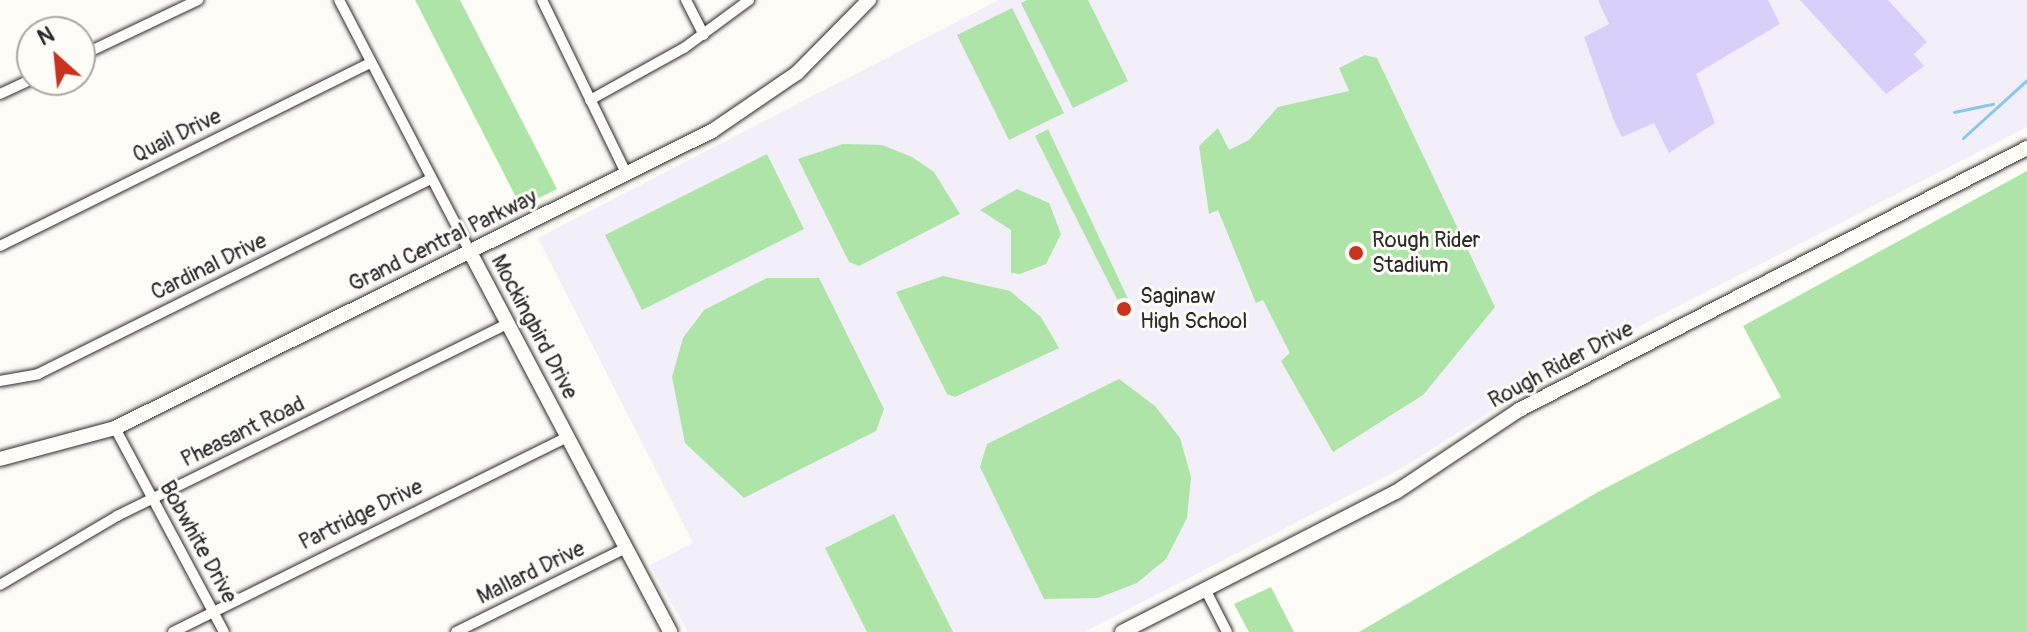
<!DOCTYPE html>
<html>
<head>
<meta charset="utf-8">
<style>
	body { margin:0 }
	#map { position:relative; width:2027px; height:632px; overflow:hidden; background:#fdfcf7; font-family:Pangolin,sans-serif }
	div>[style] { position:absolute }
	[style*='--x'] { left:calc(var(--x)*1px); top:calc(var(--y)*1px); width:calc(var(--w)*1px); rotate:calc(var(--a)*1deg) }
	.built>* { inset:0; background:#f2eff8 }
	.green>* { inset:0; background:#aee4a7 }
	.stream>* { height:3px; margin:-1.5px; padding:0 1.5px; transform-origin:1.5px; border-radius:1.5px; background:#89c8ea }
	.building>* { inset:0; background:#d9d0f9 }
	.roads { filter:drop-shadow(0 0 2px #2b2b2b) drop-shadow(0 0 2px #2b2b2b) }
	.street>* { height:10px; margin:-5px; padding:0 5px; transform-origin:5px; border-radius:5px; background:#fdfcf7 }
	.secondary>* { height:14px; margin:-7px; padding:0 7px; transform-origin:7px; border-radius:7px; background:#fdfcf7 }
	.dots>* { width:22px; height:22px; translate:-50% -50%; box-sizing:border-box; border:4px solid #fdfcf7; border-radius:50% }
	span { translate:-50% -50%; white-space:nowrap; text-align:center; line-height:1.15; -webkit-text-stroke:6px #fdfcf7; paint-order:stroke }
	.street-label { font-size:22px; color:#2b2b2b }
	.poi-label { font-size:22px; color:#2b2b2b }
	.left { translate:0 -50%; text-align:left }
	.north { position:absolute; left:16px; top:16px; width:80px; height:80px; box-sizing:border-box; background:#fdfcf7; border:2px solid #a9a8a5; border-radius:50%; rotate:333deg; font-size:22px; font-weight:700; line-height:32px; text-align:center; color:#2b2b2b }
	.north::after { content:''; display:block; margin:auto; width:28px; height:36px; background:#c8321e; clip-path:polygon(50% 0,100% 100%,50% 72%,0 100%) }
</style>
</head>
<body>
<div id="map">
	<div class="built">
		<div style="clip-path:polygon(999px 0,2027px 0,2027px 127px,1562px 366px,1402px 468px,1084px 632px,688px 632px,650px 565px,693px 543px,538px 238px)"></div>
	</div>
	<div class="green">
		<div style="clip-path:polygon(415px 0,460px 0,557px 189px,521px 207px)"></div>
		<div style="clip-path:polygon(1027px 0,1088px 0,1128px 81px,1073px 108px,1021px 3px)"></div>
		<div style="clip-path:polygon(1012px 8px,1064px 113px,1009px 140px,957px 35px)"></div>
		<div style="clip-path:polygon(1365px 55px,1377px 58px,1495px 307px,1423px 395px,1333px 452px,1281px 361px,1290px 353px,1263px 300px,1256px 303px,1218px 210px,1209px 214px,1199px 146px,1218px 128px,1229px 150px,1249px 140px,1278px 107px,1349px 91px,1339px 68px)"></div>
		<div style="clip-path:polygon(1048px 129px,1130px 303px,1121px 307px,1035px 136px)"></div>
		<div style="clip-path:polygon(843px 144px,882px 145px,912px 157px,934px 172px,960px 214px,859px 266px,849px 262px,798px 159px)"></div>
		<div style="clip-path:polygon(767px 154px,804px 229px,642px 310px,605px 235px)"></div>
		<div style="clip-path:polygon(2027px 171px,2027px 632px,1359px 632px,1598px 492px,1781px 397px,1743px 326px)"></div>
		<div style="clip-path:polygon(1017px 189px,1049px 203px,1061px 234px,1046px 264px,1020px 274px,1011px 273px,1011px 230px,980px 210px)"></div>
		<div style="clip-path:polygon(943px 276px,1010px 291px,1041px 317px,1059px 348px,955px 397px,947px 394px,896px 292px)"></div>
		<div style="clip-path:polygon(767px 278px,819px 278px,884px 409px,876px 431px,744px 498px,685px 443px,672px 377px,683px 338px,704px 310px)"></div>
		<div style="clip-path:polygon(1119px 379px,1155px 406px,1180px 438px,1191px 477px,1187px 518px,1166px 559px,1137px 583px,1098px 598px,1044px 599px,980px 467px,987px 444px)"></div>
		<div style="clip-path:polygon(894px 514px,953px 632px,867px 632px,825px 548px)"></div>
		<div style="clip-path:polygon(1271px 587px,1294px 632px,1249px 632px,1234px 604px)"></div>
	</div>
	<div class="stream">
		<div style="--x:1954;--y:112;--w:40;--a:-12"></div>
		<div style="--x:1963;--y:138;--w:86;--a:-42.2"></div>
	</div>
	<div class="building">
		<div style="clip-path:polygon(1598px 0,1768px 0,1780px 24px,1696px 74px,1715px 123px,1669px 153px,1654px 123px,1622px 137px,1614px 121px,1584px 37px,1609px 24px)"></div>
		<div style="clip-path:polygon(1800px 0,1888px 0,1927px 42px,1914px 54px,1924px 66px,1886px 94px)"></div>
	</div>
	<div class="roads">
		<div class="street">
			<div style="--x:339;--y:0;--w:284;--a:62.5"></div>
			<div style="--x:542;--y:0;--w:192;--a:64.1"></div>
			<div style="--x:686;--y:0;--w:39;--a:63"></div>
			<div style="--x:80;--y:56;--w:131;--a:-25.4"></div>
			<div style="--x:0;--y:94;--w:35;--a:-25"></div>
			<div style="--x:590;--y:100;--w:107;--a:-29"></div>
			<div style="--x:684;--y:48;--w:81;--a:-36.4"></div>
			<div style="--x:0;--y:246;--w:414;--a:-26.3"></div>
			<div style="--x:0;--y:381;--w:39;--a:-10"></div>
			<div style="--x:38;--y:374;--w:439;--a:-26.4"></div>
			<div style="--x:115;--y:428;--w:231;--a:61.9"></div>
			<div style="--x:0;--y:585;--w:136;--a:-30.5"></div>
			<div style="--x:117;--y:516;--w:437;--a:-26.2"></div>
			<div style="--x:1205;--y:589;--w:48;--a:62.9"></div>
			<div style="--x:173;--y:632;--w:440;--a:-26.3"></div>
			<div style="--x:456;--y:632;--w:187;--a:-26.3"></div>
		</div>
		<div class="secondary">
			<div style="--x:470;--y:252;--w:429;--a:62.2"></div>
			<div style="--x:0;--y:459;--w:119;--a:-15.1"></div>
			<div style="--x:115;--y:428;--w:667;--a:-26.45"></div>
			<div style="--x:712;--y:131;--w:103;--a:-34.3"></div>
			<div style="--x:797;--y:73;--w:103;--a:-45.4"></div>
			<div style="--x:1122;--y:632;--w:308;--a:-27.1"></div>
			<div style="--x:1396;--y:492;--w:148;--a:-33.7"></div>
			<div style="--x:1519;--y:410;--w:572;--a:-27.28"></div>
		</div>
	</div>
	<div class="dots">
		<div style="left:1356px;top:253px;background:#c8321e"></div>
		<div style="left:1124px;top:309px;background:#c8321e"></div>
	</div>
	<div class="street-label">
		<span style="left:177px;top:136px;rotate:-26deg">Quail Drive</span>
		<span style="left:443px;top:241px;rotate:-26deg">Grand Central Parkway</span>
		<span style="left:209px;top:267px;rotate:-26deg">Cardinal Drive</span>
		<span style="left:534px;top:327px;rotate:62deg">Mockingbird Drive</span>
		<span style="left:1561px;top:365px;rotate:-28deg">Rough Rider Drive</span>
		<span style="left:243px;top:432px;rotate:-26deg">Pheasant Road</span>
		<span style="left:361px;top:515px;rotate:-26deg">Partridge Drive</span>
		<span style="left:198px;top:542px;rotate:61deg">Bobwhite Drive</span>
		<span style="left:531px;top:573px;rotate:-26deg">Mallard Drive</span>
	</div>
	<div class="poi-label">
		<span class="left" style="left:1372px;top:253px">Rough Rider<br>Stadium</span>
		<span class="left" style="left:1140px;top:309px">Saginaw<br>High School</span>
	</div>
	<div class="north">N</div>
</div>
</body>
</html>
